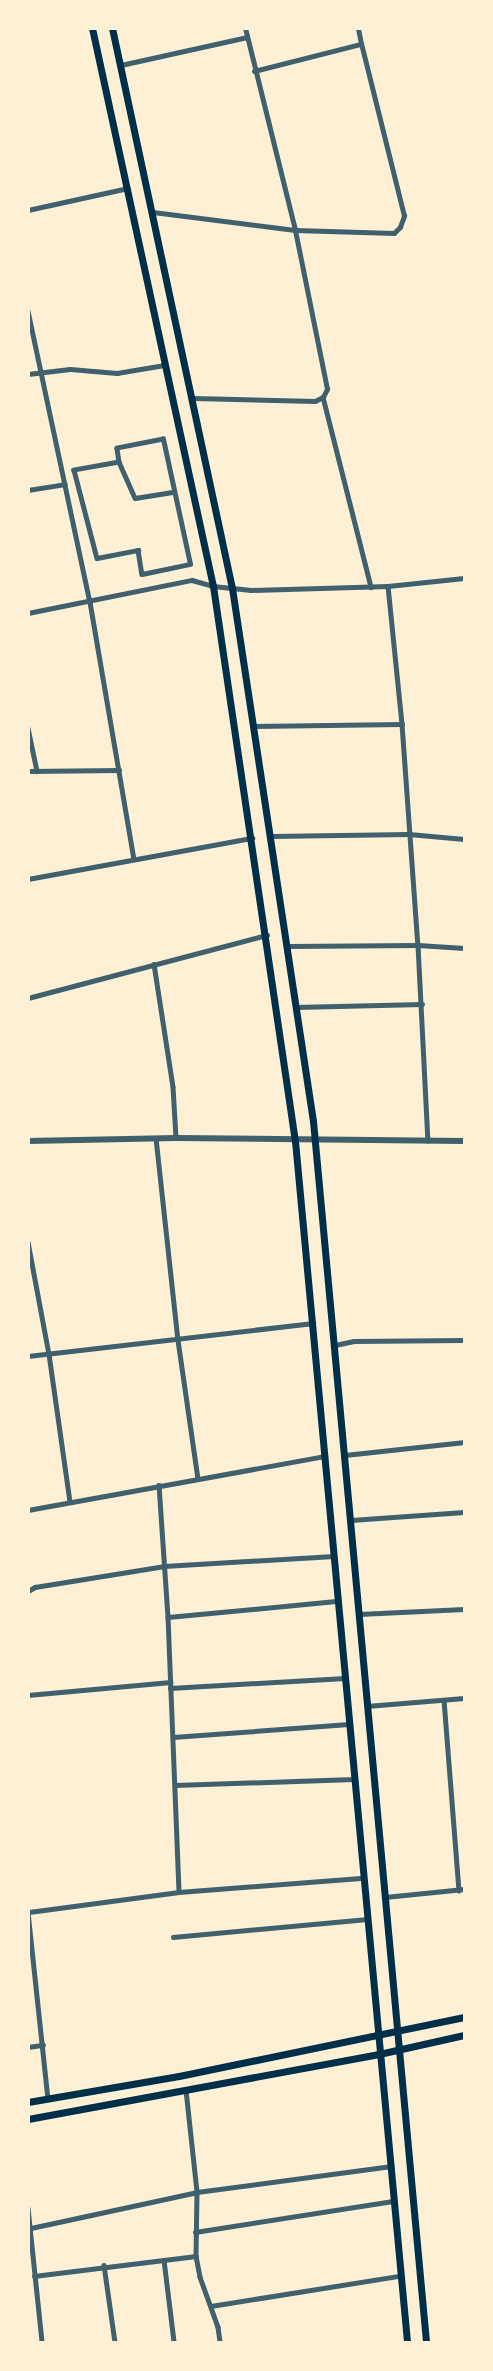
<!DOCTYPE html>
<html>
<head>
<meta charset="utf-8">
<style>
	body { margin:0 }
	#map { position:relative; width:493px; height:2371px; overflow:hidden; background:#fdf0d5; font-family:"DejaVu Sans",sans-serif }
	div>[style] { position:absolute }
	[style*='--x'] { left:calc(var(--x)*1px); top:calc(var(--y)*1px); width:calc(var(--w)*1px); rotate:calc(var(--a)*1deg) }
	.minor>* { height:4.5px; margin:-2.25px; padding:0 2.25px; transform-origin:2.25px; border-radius:2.25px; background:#3f606c }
	.tertiary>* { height:6px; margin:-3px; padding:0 3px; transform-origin:3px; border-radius:3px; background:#3f606c }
	.secondary>* { height:7px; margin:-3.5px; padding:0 3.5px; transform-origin:3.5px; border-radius:3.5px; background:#003049 }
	span { translate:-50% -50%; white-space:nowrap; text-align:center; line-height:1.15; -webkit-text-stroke:4.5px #fdf0d5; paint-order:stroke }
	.frame { position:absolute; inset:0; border:30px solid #fdf0d5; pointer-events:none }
</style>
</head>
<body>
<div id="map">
	<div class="minor">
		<div style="--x:121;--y:65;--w:129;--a:-12.5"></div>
		<div style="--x:254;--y:71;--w:110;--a:-14.2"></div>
		<div style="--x:361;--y:44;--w:16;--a:-101"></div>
		<div style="--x:28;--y:210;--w:102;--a:-12.4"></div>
		<div style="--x:153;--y:212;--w:143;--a:7.2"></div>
		<div style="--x:295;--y:230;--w:99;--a:1.7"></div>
		<div style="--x:394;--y:233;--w:8;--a:-45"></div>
		<div style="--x:400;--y:227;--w:12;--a:-70"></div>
		<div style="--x:404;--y:216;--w:177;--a:-104"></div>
		<div style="--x:28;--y:311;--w:298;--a:78"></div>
		<div style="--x:90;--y:602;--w:261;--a:80.3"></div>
		<div style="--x:28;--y:374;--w:42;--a:-6.8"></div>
		<div style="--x:70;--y:369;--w:47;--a:4.9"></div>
		<div style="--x:117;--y:373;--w:49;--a:-9.5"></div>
		<div style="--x:323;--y:397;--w:196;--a:75.8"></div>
		<div style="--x:193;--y:398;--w:122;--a:1.4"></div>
		<div style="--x:315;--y:401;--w:9;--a:-27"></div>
		<div style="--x:323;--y:397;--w:9;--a:-63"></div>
		<div style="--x:327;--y:389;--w:162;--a:-101.4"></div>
		<div style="--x:295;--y:230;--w:208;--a:-103.9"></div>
		<div style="--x:119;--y:462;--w:46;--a:169.9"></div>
		<div style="--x:74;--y:470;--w:91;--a:75.4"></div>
		<div style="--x:97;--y:558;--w:42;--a:-11"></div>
		<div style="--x:138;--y:550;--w:24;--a:81"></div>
		<div style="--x:142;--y:574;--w:49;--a:-11.8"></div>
		<div style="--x:190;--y:564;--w:128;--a:-102.2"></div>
		<div style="--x:163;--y:439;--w:47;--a:168.9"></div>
		<div style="--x:117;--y:448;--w:14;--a:82"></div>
		<div style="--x:119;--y:462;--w:39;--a:66"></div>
		<div style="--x:135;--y:498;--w:39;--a:-9"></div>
		<div style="--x:28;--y:490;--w:37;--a:-9"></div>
		<div style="--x:388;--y:586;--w:139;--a:84.2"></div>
		<div style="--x:402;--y:724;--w:222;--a:85.9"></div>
		<div style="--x:418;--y:945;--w:46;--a:3.7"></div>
		<div style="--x:28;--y:613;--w:167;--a:-11.4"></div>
		<div style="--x:192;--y:580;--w:22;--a:16"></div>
		<div style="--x:213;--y:586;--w:38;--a:6"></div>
		<div style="--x:251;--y:590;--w:137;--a:-1.7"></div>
		<div style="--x:388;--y:586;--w:76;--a:-6"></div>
		<div style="--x:254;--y:726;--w:148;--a:-0.8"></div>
		<div style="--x:28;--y:728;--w:44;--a:78.2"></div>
		<div style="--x:28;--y:771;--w:91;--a:-0.6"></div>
		<div style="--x:271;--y:836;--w:138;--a:-0.8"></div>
		<div style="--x:409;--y:834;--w:55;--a:5.2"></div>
		<div style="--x:28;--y:879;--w:228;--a:-10.4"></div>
		<div style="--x:288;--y:946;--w:130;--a:-0.4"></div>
		<div style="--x:418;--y:945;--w:196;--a:87.1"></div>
		<div style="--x:154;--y:964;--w:124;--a:81.2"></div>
		<div style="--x:173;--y:1087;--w:51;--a:86.6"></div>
		<div style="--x:28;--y:998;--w:247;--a:-14.8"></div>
		<div style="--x:296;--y:1007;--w:126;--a:-1.4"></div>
		<div style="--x:156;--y:1138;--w:203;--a:83.8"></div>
		<div style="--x:178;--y:1340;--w:140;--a:81.8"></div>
		<div style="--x:28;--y:1242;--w:114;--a:79.4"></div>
		<div style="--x:49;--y:1354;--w:149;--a:81.9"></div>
		<div style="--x:335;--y:1345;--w:19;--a:-12"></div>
		<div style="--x:354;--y:1341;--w:110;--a:-0.5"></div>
		<div style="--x:28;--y:1356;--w:287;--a:-6.6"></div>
		<div style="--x:345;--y:1455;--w:120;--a:-6.2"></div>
		<div style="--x:159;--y:1485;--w:132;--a:86.1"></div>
		<div style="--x:168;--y:1617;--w:275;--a:87.7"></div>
		<div style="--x:28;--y:1510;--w:302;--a:-10.3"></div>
		<div style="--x:351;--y:1520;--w:113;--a:-4"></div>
		<div style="--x:28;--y:1591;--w:8;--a:-30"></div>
		<div style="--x:35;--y:1587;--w:131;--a:-9.2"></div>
		<div style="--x:164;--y:1566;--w:170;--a:-3.4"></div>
		<div style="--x:359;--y:1614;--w:105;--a:-2.7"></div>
		<div style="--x:168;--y:1617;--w:171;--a:-5.4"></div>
		<div style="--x:170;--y:1688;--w:175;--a:-3.3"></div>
		<div style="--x:28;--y:1695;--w:143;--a:-5.2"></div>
		<div style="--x:444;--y:1700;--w:191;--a:85.5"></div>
		<div style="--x:367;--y:1706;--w:97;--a:-4.7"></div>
		<div style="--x:173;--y:1737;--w:176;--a:-4.2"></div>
		<div style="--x:175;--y:1785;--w:179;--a:-1.9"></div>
		<div style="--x:385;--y:1897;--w:79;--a:-5.8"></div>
		<div style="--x:28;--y:1912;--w:188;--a:83.9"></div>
		<div style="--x:29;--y:1912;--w:151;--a:-7.6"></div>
		<div style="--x:179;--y:1892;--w:185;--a:-4.4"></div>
		<div style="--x:173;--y:1937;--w:195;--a:-5.3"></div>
		<div style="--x:28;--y:2047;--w:15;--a:-8"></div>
		<div style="--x:186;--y:2090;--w:103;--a:83.8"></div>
		<div style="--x:197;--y:2192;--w:64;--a:90.9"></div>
		<div style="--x:196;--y:2256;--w:21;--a:79"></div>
		<div style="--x:200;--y:2277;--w:53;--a:70.2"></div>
		<div style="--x:218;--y:2327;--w:15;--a:82"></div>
		<div style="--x:28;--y:2208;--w:135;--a:84"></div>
		<div style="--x:31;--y:2228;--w:170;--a:-12.2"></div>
		<div style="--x:197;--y:2192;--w:196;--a:-7.6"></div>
		<div style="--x:195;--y:2232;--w:200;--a:-8.9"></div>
		<div style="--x:164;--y:2260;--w:83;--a:83"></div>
		<div style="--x:104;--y:2265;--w:78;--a:81.9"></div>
		<div style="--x:34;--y:2276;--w:163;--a:-7"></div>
		<div style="--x:211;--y:2306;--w:190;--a:-9.1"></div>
	</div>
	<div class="tertiary">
		<div style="--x:28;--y:1141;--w:148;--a:-1.2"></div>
		<div style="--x:176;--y:1138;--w:288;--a:0.6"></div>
	</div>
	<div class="secondary">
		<div style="--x:92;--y:28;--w:571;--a:77.77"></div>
		<div style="--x:213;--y:586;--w:561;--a:81.6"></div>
		<div style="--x:295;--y:1141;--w:1206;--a:84.67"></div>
		<div style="--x:112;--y:28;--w:573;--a:77.91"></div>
		<div style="--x:232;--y:588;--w:539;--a:81.36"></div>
		<div style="--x:313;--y:1121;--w:1226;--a:84.71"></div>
		<div style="--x:28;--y:2102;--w:153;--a:-9.8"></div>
		<div style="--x:179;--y:2076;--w:291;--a:-11.7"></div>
		<div style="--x:28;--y:2119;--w:357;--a:-10.5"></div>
		<div style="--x:379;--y:2054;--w:87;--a:-12.6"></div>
	</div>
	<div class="frame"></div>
</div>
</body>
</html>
